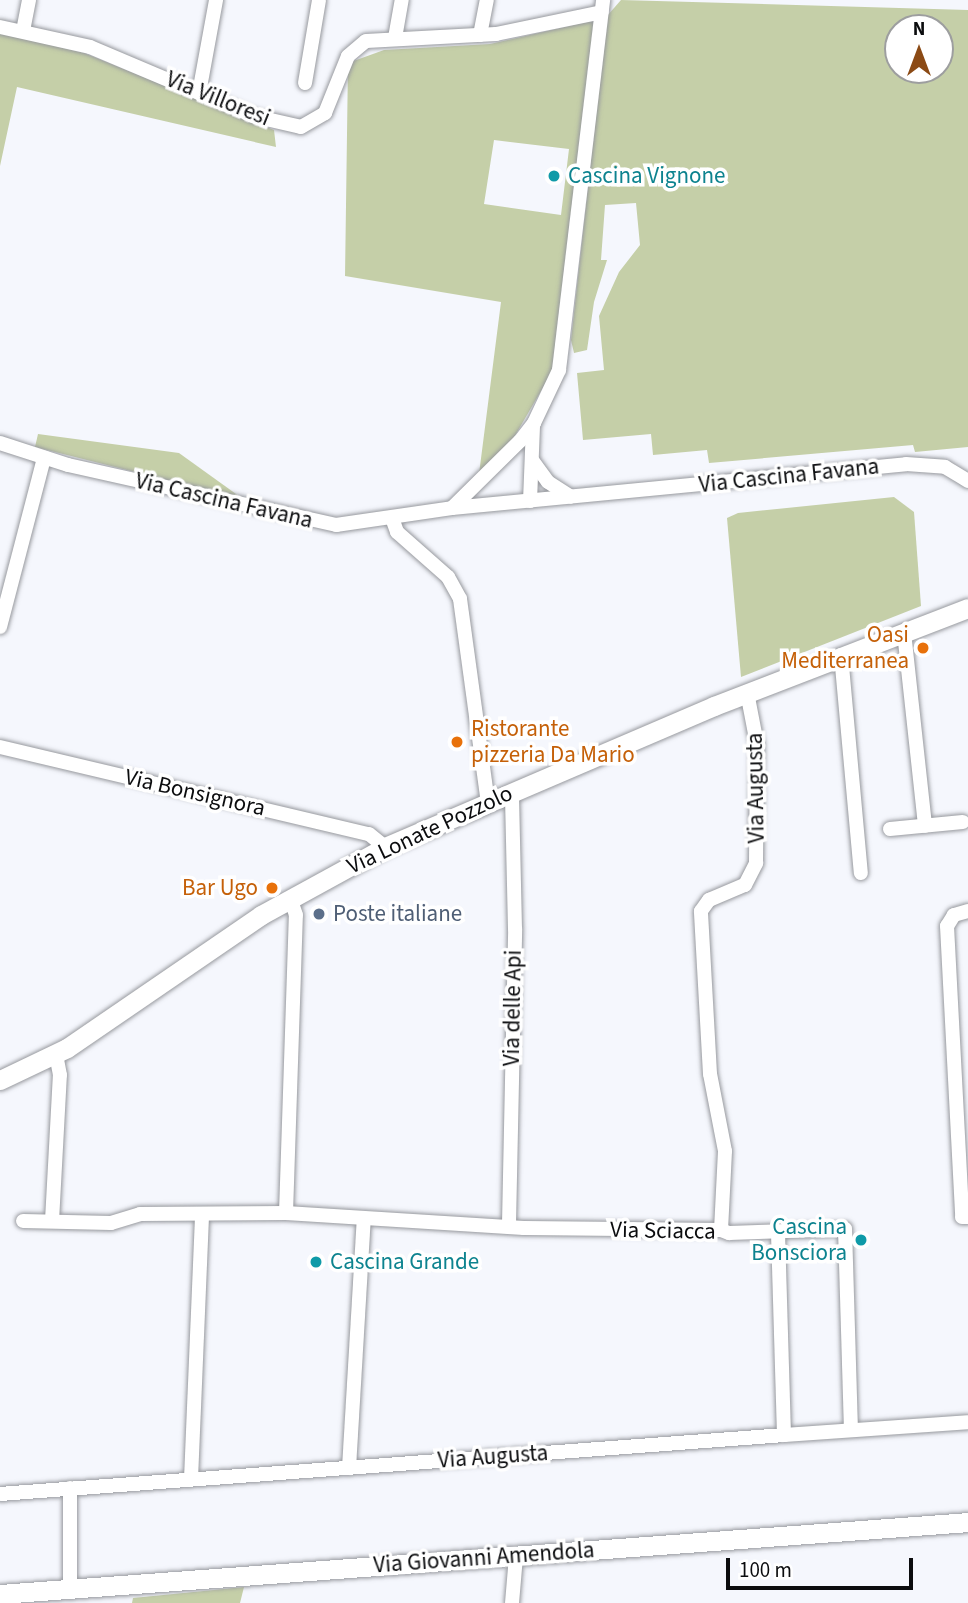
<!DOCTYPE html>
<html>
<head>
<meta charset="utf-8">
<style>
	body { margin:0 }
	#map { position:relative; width:968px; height:1603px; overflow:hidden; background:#f5f7fd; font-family:"Source Sans 3",sans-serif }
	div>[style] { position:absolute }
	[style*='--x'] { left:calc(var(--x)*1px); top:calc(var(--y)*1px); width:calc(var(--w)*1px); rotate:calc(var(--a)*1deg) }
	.green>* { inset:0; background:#c5cfa8 }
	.roads { filter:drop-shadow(0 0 2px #97999e) drop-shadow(0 0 2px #97999e) }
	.street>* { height:14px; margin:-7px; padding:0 7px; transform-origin:7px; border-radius:7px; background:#fff }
	.secondary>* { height:19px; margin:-9.5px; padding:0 9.5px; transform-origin:9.5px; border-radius:9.5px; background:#fff }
	.dots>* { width:19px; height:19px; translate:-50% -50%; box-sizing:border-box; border:4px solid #fff; border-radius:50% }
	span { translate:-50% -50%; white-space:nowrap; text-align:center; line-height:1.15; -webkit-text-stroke:7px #fff; paint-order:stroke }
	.street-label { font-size:23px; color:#0b0c0e }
	.culture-label { font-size:23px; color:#0d838f }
	.left { translate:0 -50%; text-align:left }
	.right { translate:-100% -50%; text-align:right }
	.food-label { font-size:23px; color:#c56008 }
	.service-label { font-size:23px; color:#4e5e75 }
	.north { position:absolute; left:884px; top:14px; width:70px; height:70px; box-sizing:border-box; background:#fff; border:2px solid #9d9e9f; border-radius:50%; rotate:0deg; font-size:19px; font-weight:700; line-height:28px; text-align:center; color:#0b0c0e }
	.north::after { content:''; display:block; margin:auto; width:24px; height:32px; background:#8b4a15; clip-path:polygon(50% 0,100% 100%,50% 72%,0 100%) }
	.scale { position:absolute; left:726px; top:1558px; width:187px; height:32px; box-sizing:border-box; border:4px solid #0b0c0e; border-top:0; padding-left:9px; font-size:21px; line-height:24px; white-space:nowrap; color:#0b0c0e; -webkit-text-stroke:5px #fff; paint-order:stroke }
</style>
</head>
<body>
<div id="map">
	<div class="green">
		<div style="clip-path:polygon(evenodd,621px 0,968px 10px,968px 447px,915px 452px,913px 445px,709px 463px,707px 450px,653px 455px,651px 434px,583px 440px,577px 373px,604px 370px,599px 316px,619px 272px,640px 245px,636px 203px,605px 205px,601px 260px,607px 260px,594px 302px,587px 350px,574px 353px,571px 340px,607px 16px,621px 0,898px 28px,940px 28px,940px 70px,898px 70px,898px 28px)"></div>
		<div style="clip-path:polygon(evenodd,595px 20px,552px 372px,509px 446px,479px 474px,501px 302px,345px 276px,348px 63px,384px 50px,490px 44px,595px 20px,494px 140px,569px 149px,561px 215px,484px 204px,494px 140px)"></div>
		<div style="clip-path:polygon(0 32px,84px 53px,205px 102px,274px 130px,276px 147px,17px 87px,0 166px)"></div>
		<div style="clip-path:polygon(38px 434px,179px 453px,243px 499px,35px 447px)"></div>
		<div style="clip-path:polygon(894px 497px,914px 512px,921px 606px,741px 677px,727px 518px,738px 513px)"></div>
		<div style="clip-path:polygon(244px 1587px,240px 1603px,132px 1603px,133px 1598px)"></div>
	</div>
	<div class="roads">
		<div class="street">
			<div style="--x:0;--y:27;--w:92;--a:12.5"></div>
			<div style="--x:90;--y:47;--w:177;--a:22.9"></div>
			<div style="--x:253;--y:116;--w:49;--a:12.9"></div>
			<div style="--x:301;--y:127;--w:28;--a:-30"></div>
			<div style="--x:325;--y:113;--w:61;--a:-68"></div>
			<div style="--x:348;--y:56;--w:23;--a:-40"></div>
			<div style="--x:366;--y:41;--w:130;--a:-3.1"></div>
			<div style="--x:496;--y:34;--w:108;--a:-11.7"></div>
			<div style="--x:23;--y:31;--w:32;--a:-79"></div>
			<div style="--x:480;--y:35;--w:36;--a:-79"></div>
			<div style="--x:395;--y:38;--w:39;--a:-80"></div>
			<div style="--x:305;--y:83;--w:84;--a:-80.4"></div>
			<div style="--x:199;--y:93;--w:95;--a:-79.6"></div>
			<div style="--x:0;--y:443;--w:71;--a:17.9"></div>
			<div style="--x:68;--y:465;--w:275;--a:12.6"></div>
			<div style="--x:336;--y:525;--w:117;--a:-8.3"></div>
			<div style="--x:452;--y:508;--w:456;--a:-5.5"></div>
			<div style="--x:906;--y:464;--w:39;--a:4"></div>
			<div style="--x:945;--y:467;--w:27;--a:31"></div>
			<div style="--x:532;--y:460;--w:27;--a:54"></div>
			<div style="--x:548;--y:482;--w:27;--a:33"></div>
			<div style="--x:530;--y:501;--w:74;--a:-87.7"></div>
			<div style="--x:452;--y:508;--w:95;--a:-44.6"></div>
			<div style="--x:520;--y:441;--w:23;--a:-52"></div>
			<div style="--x:534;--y:423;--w:59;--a:-64.7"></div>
			<div style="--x:559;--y:370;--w:373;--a:-83.2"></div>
			<div style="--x:392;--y:518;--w:15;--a:70"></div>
			<div style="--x:397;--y:532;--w:68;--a:41.4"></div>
			<div style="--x:448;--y:577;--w:25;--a:61"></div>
			<div style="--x:460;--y:599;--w:206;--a:82.2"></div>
			<div style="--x:0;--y:627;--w:175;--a:-75.4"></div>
			<div style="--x:904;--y:632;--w:195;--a:83.8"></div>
			<div style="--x:841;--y:655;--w:219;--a:84.8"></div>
			<div style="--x:0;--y:747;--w:379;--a:13.3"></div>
			<div style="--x:369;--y:834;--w:21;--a:39"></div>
			<div style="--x:890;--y:829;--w:73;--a:-5.5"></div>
			<div style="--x:968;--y:911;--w:15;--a:164"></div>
			<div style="--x:954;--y:915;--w:13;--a:122"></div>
			<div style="--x:947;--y:926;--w:291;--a:87"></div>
			<div style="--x:962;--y:1217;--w:6;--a:0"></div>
			<div style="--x:286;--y:1213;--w:298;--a:-88.1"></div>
			<div style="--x:296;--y:915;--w:18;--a:-109"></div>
			<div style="--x:23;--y:1221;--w:88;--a:1.3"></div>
			<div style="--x:111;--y:1223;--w:30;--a:-17"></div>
			<div style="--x:140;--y:1214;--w:146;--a:-0.4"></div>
			<div style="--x:286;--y:1213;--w:238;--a:3.6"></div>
			<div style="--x:524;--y:1228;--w:197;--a:0.6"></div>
			<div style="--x:721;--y:1230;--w:9;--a:21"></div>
			<div style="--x:729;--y:1233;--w:116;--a:-2"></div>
			<div style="--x:845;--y:1229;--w:201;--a:88.3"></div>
			<div style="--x:52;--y:1221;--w:146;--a:-86.9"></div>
			<div style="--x:60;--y:1075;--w:21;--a:-101"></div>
			<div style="--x:509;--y:1224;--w:295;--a:-88.8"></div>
			<div style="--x:515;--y:929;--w:137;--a:-91.3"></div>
			<div style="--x:721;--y:1230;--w:79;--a:-87.1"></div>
			<div style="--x:725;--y:1151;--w:78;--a:-101"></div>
			<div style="--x:710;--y:1074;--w:163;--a:-93.2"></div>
			<div style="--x:701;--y:911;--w:14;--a:-54"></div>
			<div style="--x:709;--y:900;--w:39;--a:-23"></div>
			<div style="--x:745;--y:885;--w:25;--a:-63"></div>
			<div style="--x:756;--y:863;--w:119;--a:-89.5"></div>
			<div style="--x:757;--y:744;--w:53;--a:-100.9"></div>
			<div style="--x:784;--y:1435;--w:184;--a:-4"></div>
			<div style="--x:349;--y:1468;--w:249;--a:-86.6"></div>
			<div style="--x:191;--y:1479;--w:263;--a:-87.6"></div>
			<div style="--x:0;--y:1494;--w:786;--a:-4.3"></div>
			<div style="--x:784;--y:1435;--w:203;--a:-91.7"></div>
			<div style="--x:70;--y:1589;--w:101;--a:-90"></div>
			<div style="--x:512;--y:1603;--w:47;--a:-85.1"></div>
		</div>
		<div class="secondary">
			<div style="--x:0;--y:1080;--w:74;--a:-25.5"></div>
			<div style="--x:67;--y:1048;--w:235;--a:-34.4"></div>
			<div style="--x:261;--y:915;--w:141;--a:-28.7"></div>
			<div style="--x:385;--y:847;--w:358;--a:-23.2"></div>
			<div style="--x:714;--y:706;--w:272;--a:-21.1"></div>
			<div style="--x:0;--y:1594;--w:971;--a:-4.25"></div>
		</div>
	</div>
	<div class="dots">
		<div style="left:554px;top:176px;background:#0f9aa8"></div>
		<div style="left:923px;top:648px;background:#e8710a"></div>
		<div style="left:457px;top:742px;background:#e8710a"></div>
		<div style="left:272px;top:888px;background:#e8710a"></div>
		<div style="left:319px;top:914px;background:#5c6f8a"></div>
		<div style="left:861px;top:1240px;background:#0f9aa8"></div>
		<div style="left:316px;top:1262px;background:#0f9aa8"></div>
	</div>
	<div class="street-label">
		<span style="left:218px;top:99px;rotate:22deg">Via Villoresi</span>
		<span style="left:789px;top:476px;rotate:-6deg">Via Cascina Favana</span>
		<span style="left:224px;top:501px;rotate:13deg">Via Cascina Favana</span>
		<span style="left:756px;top:788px;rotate:-91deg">Via Augusta</span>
		<span style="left:195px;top:793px;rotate:13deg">Via Bonsignora</span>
		<span style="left:430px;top:830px;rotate:-25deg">Via Lonate Pozzolo</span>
		<span style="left:513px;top:1008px;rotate:-89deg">Via delle Api</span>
		<span style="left:663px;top:1231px;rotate:1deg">Via Sciacca</span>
		<span style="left:493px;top:1457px;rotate:-4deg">Via Augusta</span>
		<span style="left:484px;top:1558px;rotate:-4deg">Via Giovanni Amendola</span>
	</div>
	<div class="culture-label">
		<span class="left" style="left:568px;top:176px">Cascina Vignone</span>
		<span class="right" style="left:847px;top:1240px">Cascina<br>Bonsciora</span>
		<span class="left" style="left:330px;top:1262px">Cascina Grande</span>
	</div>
	<div class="food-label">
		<span class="right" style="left:909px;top:648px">Oasi<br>Mediterranea</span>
		<span class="left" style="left:471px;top:742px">Ristorante<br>pizzeria Da Mario</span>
		<span class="right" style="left:258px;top:888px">Bar Ugo</span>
	</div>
	<div class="service-label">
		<span class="left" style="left:333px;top:914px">Poste italiane</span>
	</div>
	<div class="north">N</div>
	<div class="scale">100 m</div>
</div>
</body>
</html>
